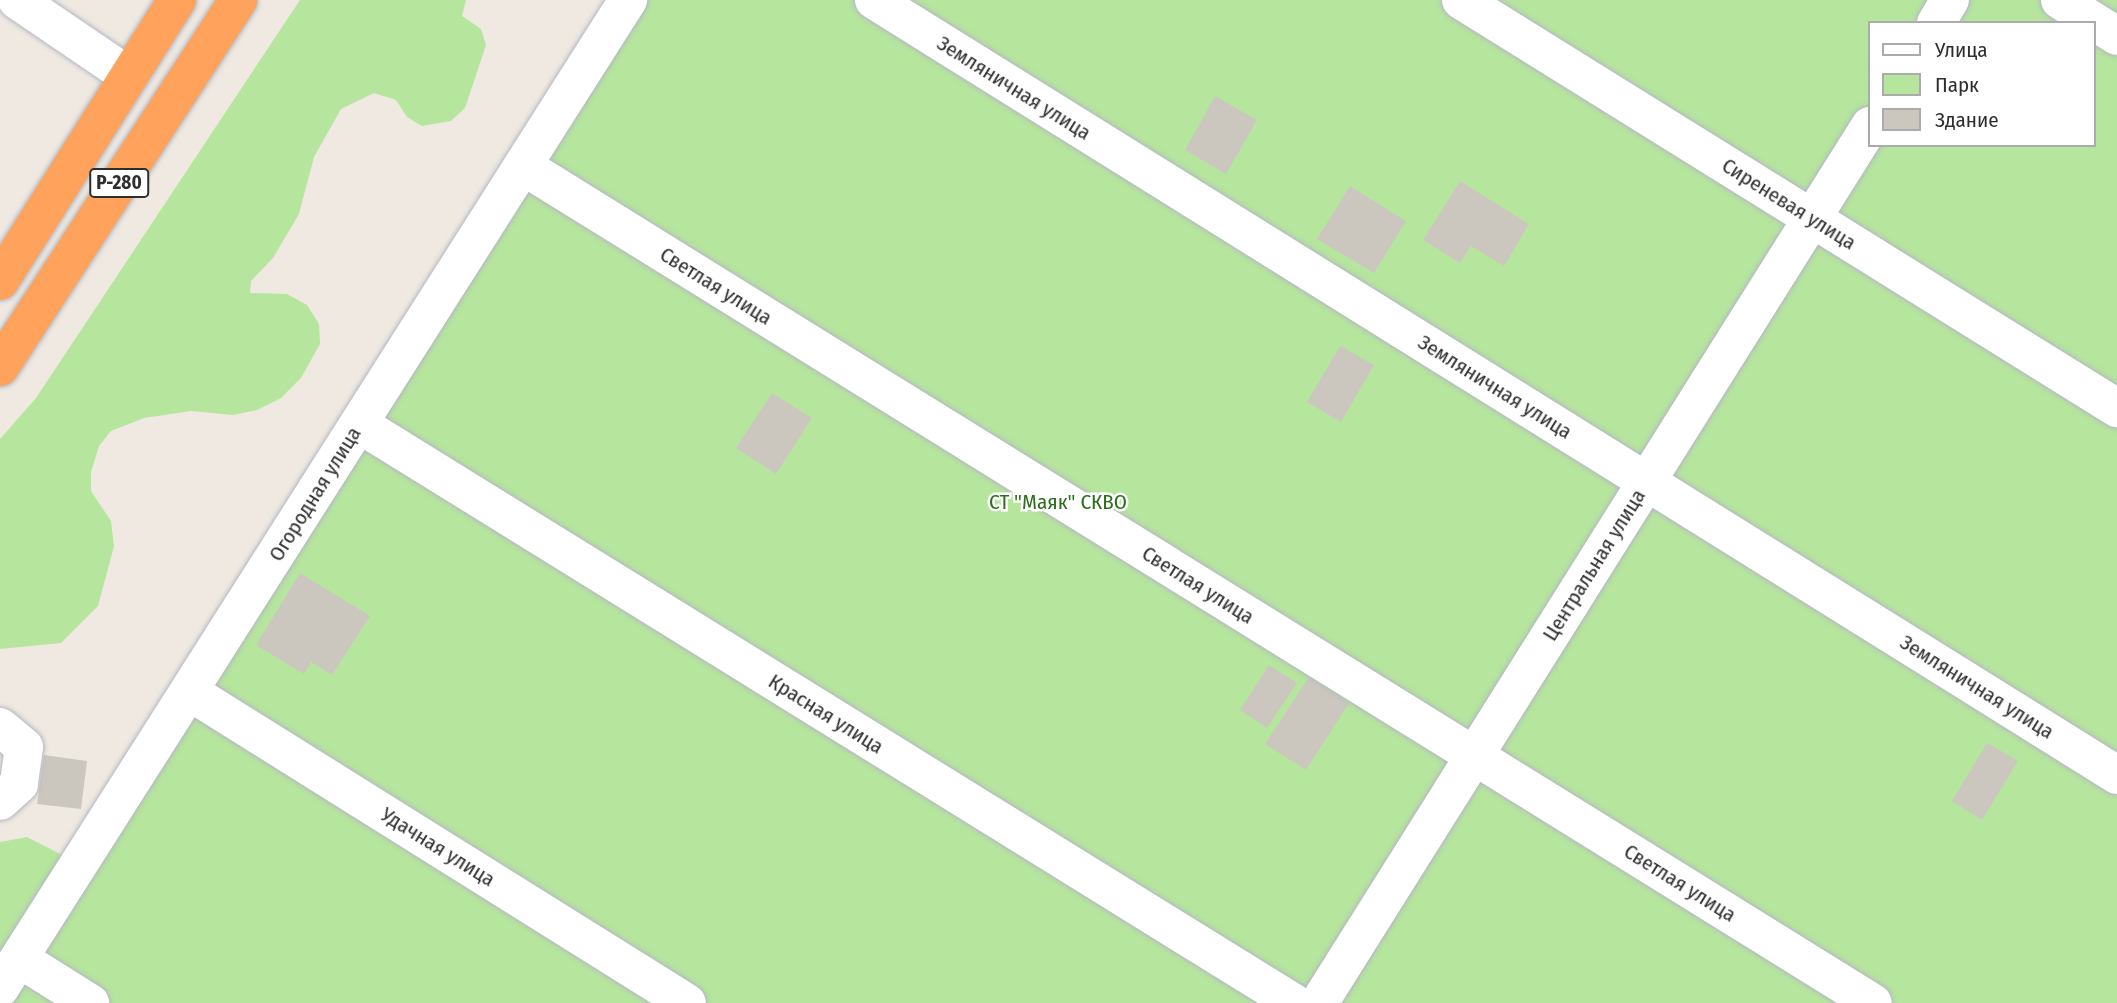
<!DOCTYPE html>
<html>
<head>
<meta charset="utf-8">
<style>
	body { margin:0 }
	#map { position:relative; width:2117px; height:1003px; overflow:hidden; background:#efe9e1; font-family:"Fira Sans Condensed",sans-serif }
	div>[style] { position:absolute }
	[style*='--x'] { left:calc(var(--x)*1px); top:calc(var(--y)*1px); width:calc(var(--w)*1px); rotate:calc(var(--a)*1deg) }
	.green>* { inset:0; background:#b6e59e }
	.building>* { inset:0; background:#cbc7bf }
	.roads { filter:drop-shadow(0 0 2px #b4b7c1) drop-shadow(0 0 2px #b4b7c1) }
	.minor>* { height:38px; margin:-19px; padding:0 19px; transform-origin:19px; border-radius:19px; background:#fff }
	.highway>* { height:38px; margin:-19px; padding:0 19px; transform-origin:19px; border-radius:19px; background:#ffa35c }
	span { translate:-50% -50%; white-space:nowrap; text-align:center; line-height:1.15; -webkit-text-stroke:5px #fff; paint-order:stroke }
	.shield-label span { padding:2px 5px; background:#fff; border:2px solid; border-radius:5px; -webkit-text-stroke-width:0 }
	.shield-label { font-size:19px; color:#2e2e2e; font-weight:700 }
	.street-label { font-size:21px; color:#2e2e2e }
	.park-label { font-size:21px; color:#2c6e1b }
	.legend { position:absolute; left:1868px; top:21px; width:228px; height:126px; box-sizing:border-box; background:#fff; border:2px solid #ababab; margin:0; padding:9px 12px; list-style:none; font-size:21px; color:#2e2e2e }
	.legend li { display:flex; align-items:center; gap:14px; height:35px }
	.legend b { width:35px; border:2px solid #ababab }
</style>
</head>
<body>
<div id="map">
	<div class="green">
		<div style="clip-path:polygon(300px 0,466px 0,462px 16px,481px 29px,486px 45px,465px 108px,451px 121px,422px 126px,407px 117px,396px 100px,374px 93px,341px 109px,314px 157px,299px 214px,273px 258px,251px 281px,250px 293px,287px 294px,307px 305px,319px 324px,320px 344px,301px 378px,281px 398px,257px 410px,233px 415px,191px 411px,144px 418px,111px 431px,99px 446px,91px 472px,91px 491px,111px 521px,114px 546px,98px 606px,61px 643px,0 649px,0 439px,36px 398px)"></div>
		<div style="clip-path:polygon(evenodd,620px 0,2117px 0,2117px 1003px,0 1003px,0 842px,27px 837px,74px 861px,620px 0,1870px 23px,2094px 23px,2094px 145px,1870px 145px,1870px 23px)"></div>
	</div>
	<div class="building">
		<div style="clip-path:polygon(1215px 96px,1257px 120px,1226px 174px,1185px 150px)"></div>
		<div style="clip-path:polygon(1460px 181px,1529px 224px,1504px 266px,1471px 246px,1460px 263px,1423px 240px)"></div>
		<div style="clip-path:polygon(1350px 186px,1406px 221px,1374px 273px,1317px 239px)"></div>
		<div style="clip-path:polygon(1340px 346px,1374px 365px,1341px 422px,1307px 402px)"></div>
		<div style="clip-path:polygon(772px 393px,812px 418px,776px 474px,736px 448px)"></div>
		<div style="clip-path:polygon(300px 573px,370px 616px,332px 675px,311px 662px,304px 674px,256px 645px)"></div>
		<div style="clip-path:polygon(1269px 665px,1297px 683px,1267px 728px,1240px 710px)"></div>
		<div style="clip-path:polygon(1309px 677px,1349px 703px,1306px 770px,1265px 744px)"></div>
		<div style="clip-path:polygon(1987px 743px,2018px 761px,1982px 820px,1952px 801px)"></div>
		<div style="clip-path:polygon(44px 755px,87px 761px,81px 809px,37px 804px)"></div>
	</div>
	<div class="roads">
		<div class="minor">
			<div style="--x:17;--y:0;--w:135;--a:34.2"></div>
			<div style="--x:874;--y:0;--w:1465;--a:31.94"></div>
			<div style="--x:1461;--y:0;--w:773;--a:31.88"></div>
			<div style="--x:2060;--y:0;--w:67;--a:32.3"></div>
			<div style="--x:1936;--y:23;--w:27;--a:-59"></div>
			<div style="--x:523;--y:166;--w:1588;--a:31.8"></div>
			<div style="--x:359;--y:424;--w:1100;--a:31.77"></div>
			<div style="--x:190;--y:692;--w:586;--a:32.04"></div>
			<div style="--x:0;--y:727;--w:31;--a:40"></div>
			<div style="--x:24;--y:747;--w:37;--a:98"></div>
			<div style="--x:19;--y:784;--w:25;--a:138"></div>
			<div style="--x:20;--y:959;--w:83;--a:32.2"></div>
			<div style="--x:0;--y:988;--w:1171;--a:-57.56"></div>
			<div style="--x:1319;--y:1003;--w:1036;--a:-57.86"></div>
		</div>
		<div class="highway">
			<div style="--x:0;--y:281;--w:332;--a:-57.8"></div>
			<div style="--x:0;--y:367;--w:437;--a:-57"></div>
		</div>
	</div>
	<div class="shield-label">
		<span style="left:119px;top:183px">Р-280</span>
	</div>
	<div class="street-label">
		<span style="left:1014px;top:88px;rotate:32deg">Земляничная улица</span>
		<span style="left:1789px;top:204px;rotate:32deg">Сиреневая улица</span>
		<span style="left:716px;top:286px;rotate:32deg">Светлая улица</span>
		<span style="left:1495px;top:387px;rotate:32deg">Земляничная улица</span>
		<span style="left:315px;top:494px;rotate:-58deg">Огородная улица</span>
		<span style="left:1594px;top:565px;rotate:-58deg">Центральная улица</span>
		<span style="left:1198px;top:585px;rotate:32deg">Светлая улица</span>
		<span style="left:1977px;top:687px;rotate:32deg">Земляничная улица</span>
		<span style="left:826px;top:714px;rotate:32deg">Красная улица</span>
		<span style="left:438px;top:847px;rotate:32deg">Удачная улица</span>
		<span style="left:1680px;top:883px;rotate:32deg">Светлая улица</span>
	</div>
	<div class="park-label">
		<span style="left:1058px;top:502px">СТ "Маяк" СКВО</span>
	</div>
	<ul class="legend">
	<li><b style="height:9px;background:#fff"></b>Улица</li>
	<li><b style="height:19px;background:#b6e59e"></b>Парк</li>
	<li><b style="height:19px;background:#cbc7bf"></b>Здание</li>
	</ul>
</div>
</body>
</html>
